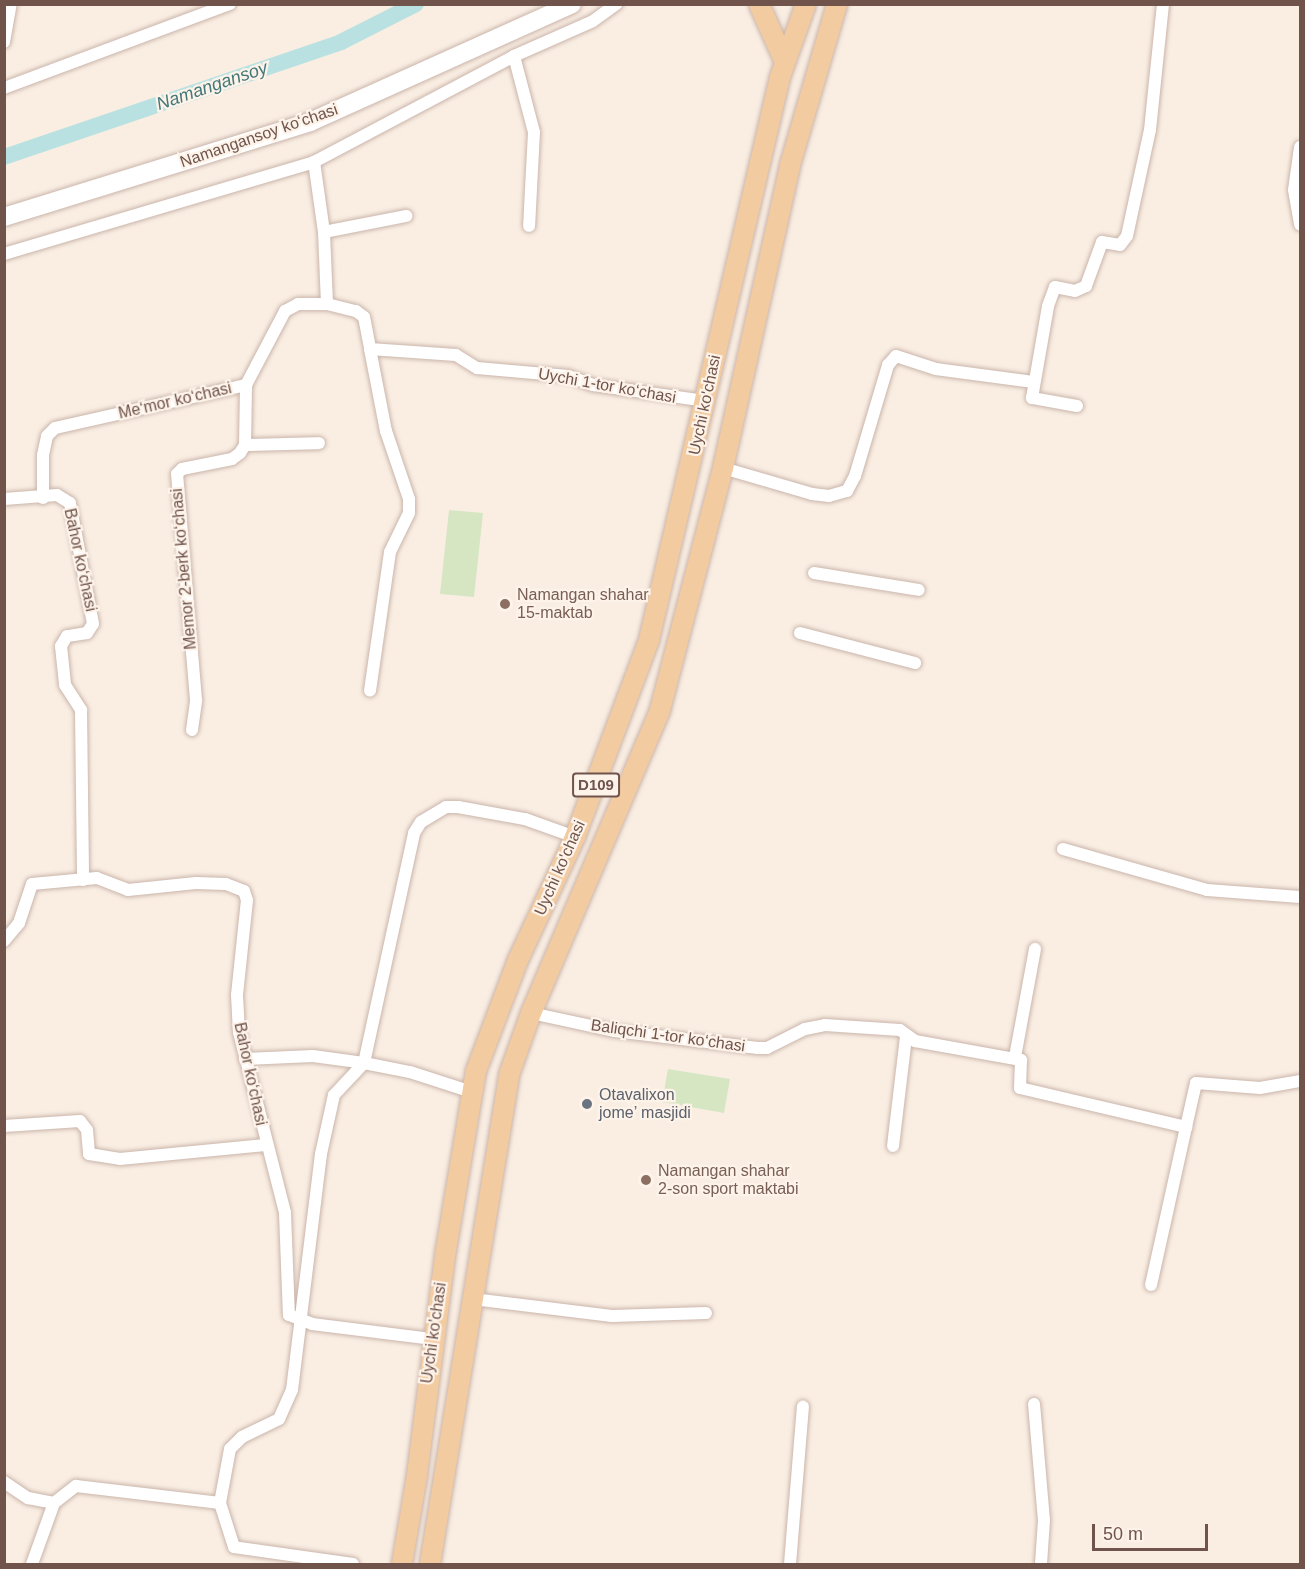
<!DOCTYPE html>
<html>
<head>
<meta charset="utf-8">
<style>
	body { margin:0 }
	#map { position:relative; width:1305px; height:1569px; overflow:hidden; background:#faeee3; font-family:Arial,sans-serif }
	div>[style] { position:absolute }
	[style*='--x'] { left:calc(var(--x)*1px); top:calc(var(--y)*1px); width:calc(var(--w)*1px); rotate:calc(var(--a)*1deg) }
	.green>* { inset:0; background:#d6e6c3 }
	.canal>* { height:16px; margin:-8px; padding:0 8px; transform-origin:8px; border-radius:8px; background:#bae1e1 }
	.roads { filter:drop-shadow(0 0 2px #cab5ab) drop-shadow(0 0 2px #cab5ab) }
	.street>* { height:12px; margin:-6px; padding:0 6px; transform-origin:6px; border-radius:6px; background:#fff }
	.secondary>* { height:18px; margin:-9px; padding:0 9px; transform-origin:9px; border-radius:9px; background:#fff }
	.primary>* { height:20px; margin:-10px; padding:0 10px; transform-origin:10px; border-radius:10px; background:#f3cba1 }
	.dots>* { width:16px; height:16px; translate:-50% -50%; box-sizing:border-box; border:3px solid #fdf3e9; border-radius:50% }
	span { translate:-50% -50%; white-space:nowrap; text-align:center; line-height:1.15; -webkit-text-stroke:4.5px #fdf3e9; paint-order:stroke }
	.shield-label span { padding:2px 4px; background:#fdf3e9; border:2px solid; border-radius:4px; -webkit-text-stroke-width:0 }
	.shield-label { font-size:15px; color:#70544c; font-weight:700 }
	.street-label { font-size:16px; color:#70544c }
	.education-label { font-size:16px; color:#785e54 }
	.left { translate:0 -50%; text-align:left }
	.worship-label { font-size:16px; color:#5b616d }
	.water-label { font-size:18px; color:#44787b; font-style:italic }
	.frame { position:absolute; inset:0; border:6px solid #70544c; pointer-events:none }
	.scale { position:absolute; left:1092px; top:1524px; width:116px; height:27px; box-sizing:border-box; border:3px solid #70544c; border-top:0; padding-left:8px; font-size:18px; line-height:21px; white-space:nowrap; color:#70544c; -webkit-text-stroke:4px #fdf3e9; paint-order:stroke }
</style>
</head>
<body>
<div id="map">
	<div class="green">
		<div style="clip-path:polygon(449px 510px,483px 513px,474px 597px,440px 594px)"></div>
		<div style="clip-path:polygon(668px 1069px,730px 1079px,724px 1113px,662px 1102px)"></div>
	</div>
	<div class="canal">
		<div style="--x:4;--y:157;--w:356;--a:-18.8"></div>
		<div style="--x:341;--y:42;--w:84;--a:-26.9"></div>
	</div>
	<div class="roads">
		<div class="street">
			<div style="--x:4;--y:42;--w:39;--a:-80"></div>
			<div style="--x:514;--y:56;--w:79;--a:75.3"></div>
			<div style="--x:534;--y:132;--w:94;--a:93"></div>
			<div style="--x:4;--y:88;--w:241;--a:-20.4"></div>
			<div style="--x:1300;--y:147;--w:43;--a:97.9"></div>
			<div style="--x:1294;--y:190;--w:35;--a:80"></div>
			<div style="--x:324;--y:232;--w:84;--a:-11"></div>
			<div style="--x:4;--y:254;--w:323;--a:-16.5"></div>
			<div style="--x:314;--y:162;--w:226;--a:-27.9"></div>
			<div style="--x:514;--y:56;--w:86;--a:-23.9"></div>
			<div style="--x:593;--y:21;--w:29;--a:-36"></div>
			<div style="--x:327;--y:304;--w:30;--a:14"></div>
			<div style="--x:356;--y:311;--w:10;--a:37"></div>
			<div style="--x:364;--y:317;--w:33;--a:79"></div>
			<div style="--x:370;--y:349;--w:86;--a:4"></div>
			<div style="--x:456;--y:355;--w:25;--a:32"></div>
			<div style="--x:477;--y:368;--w:91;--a:5"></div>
			<div style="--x:568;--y:376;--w:27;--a:20"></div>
			<div style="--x:593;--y:385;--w:114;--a:8.1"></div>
			<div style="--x:370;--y:349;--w:84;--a:79"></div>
			<div style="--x:386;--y:431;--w:72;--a:71.3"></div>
			<div style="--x:409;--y:499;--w:14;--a:90"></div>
			<div style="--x:409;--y:513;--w:43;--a:116"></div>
			<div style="--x:390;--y:552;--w:140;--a:98.2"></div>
			<div style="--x:1077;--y:406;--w:46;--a:-169.9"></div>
			<div style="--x:1032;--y:398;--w:93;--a:-80.1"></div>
			<div style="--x:1048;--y:306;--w:20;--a:-70"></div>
			<div style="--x:1055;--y:287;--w:20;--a:11"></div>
			<div style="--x:1075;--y:291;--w:12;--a:-24"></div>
			<div style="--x:1086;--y:286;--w:47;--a:-70"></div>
			<div style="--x:1102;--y:242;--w:18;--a:9"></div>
			<div style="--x:1120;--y:245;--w:11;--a:-52"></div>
			<div style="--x:1127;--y:236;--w:108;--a:-77.8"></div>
			<div style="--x:1150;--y:130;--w:127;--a:-84.1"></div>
			<div style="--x:245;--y:445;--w:74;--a:-1.5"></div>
			<div style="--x:723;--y:468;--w:93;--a:16.3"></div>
			<div style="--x:812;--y:494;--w:17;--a:7"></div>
			<div style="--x:829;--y:496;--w:19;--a:-16"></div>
			<div style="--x:847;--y:491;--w:17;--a:-62"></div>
			<div style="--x:855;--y:476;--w:116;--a:-73.4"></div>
			<div style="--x:888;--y:365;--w:12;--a:-48"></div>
			<div style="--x:896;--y:356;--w:42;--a:18"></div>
			<div style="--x:936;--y:369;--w:98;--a:7.6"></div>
			<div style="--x:43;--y:498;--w:43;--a:-90"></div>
			<div style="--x:43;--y:455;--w:19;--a:-78"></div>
			<div style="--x:47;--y:436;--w:11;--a:-45"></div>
			<div style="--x:55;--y:428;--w:196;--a:-12.7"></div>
			<div style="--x:246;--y:385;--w:84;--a:-62.2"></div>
			<div style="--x:285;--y:311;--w:15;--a:-28"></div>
			<div style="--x:298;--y:304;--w:29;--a:0"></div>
			<div style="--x:327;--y:304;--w:72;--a:-92.4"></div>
			<div style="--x:324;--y:232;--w:71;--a:-98.1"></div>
			<div style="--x:4;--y:499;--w:53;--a:-4.3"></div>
			<div style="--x:57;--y:495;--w:15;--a:32"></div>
			<div style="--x:70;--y:503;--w:123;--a:79.2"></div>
			<div style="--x:93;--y:624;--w:11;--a:124"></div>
			<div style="--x:87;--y:633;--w:20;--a:171"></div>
			<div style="--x:67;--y:636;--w:12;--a:121"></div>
			<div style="--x:61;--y:646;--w:39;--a:84"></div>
			<div style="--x:65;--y:685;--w:30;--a:57"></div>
			<div style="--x:81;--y:710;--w:170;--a:89.3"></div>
			<div style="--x:814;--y:573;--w:106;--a:9.2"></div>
			<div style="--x:800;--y:633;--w:119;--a:14.6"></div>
			<div style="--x:192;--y:730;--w:30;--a:-82"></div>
			<div style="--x:196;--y:700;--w:227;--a:-94.8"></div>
			<div style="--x:177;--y:474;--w:7;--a:-45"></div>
			<div style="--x:182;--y:469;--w:51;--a:-11.3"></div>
			<div style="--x:232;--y:459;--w:10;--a:-37"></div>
			<div style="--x:240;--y:453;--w:9;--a:-58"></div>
			<div style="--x:245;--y:445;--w:60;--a:-89"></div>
			<div style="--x:1063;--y:849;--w:150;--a:15.9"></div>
			<div style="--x:1207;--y:890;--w:93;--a:4.3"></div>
			<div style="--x:4;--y:941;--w:23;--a:-50"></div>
			<div style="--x:19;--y:923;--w:41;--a:-71.6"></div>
			<div style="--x:32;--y:884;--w:65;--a:-5.3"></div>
			<div style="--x:97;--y:878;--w:33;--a:21"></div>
			<div style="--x:128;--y:890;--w:68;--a:-5.9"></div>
			<div style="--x:196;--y:883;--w:30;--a:2"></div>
			<div style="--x:226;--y:884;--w:19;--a:21"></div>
			<div style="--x:244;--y:891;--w:9;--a:72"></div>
			<div style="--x:247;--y:900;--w:96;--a:96"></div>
			<div style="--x:237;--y:995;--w:37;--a:87"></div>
			<div style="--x:239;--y:1032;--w:187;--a:75.7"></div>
			<div style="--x:285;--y:1213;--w:102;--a:87.8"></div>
			<div style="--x:289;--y:1315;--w:25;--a:21"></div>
			<div style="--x:312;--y:1324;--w:122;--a:7.1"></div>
			<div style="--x:531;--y:1013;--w:86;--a:12.1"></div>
			<div style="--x:615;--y:1031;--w:144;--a:6.8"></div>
			<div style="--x:758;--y:1048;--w:9;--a:0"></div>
			<div style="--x:767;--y:1048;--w:42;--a:-26.6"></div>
			<div style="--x:805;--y:1029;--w:20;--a:-11"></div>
			<div style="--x:825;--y:1025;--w:75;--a:3.8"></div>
			<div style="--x:900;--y:1030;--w:19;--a:36"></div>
			<div style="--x:915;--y:1041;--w:108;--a:10.2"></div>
			<div style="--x:1021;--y:1060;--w:28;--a:92"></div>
			<div style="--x:1020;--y:1088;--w:171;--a:13.2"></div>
			<div style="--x:1186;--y:1127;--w:45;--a:-77.2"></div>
			<div style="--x:1196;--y:1083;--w:64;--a:4.5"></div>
			<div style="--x:1260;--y:1088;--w:41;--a:-9.9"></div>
			<div style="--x:1015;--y:1057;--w:110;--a:-79.5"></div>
			<div style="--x:245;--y:1059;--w:68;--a:-2.5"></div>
			<div style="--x:313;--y:1056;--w:51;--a:7.8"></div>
			<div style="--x:364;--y:1063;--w:47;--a:11.1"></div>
			<div style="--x:410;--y:1072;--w:65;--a:17.9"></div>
			<div style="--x:4;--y:1126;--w:76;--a:-3.8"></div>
			<div style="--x:80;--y:1121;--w:11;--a:52"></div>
			<div style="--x:87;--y:1130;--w:24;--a:85"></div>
			<div style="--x:89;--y:1154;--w:31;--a:9"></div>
			<div style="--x:120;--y:1159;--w:146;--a:-5.5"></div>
			<div style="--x:893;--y:1146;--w:110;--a:-83.2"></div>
			<div style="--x:1151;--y:1285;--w:162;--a:-77.5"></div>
			<div style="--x:473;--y:1299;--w:140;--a:7"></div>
			<div style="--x:612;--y:1316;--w:94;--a:-1.8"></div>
			<div style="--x:1034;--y:1404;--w:116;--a:85.1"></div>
			<div style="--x:1044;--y:1520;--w:44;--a:93.9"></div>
			<div style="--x:4;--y:1482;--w:29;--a:34"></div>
			<div style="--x:28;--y:1498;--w:26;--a:11"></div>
			<div style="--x:32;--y:1564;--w:65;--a:-70.2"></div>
			<div style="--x:54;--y:1503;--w:28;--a:-38"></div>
			<div style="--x:76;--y:1486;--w:145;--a:6.7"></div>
			<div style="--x:353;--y:1564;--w:120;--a:-171.9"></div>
			<div style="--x:234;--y:1547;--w:46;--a:-107.7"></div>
			<div style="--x:220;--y:1503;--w:55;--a:-79.5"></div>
			<div style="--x:230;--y:1449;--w:17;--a:-45"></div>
			<div style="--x:242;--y:1437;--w:41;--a:-25.9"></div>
			<div style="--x:279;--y:1419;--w:32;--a:-66"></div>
			<div style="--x:292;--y:1390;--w:238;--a:-83"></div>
			<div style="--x:321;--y:1154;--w:60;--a:-77.6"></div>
			<div style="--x:334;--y:1095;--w:44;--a:-46.8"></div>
			<div style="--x:364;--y:1063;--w:235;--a:-77.7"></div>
			<div style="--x:414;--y:833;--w:13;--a:-58"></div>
			<div style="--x:421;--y:822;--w:29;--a:-31"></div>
			<div style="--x:446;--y:807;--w:12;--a:0"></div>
			<div style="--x:458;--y:807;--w:68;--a:10.2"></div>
			<div style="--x:525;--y:819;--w:53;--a:19.8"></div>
			<div style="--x:790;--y:1564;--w:158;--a:-85.3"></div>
		</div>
		<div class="secondary">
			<div style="--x:4;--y:217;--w:320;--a:-17.2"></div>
			<div style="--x:310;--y:122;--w:287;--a:-24.2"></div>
		</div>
		<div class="primary">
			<div style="--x:759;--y:4;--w:61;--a:65.9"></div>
			<div style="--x:402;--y:1564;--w:90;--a:-80.4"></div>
			<div style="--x:417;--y:1475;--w:227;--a:-82.7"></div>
			<div style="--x:446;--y:1250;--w:181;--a:-80.5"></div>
			<div style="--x:476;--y:1071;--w:119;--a:-69.3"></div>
			<div style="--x:518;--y:960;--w:136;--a:-65.1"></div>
			<div style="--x:575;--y:837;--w:210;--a:-69.4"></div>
			<div style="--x:649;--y:640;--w:578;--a:-76.9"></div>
			<div style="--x:780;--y:77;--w:77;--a:-70.4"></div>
			<div style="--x:430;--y:1564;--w:498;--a:-80.8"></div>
			<div style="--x:510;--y:1072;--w:63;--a:-70.4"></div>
			<div style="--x:531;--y:1013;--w:329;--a:-66.9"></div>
			<div style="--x:660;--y:710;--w:250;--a:-75.4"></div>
			<div style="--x:723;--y:468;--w:310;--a:-77.5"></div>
			<div style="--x:790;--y:165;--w:168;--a:-73.7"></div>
		</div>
	</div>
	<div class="dots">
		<div style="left:505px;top:604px;background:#8d6e63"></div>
		<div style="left:587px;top:1104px;background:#6b7280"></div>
		<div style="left:646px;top:1180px;background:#8d6e63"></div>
	</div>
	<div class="shield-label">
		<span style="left:596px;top:785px">D109</span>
	</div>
	<div class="street-label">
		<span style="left:259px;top:136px;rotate:-19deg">Namangansoy koʻchasi</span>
		<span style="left:607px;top:386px;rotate:10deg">Uychi 1-tor koʻchasi</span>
		<span style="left:175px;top:401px;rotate:-13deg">Meʻmor koʻchasi</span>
		<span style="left:705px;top:405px;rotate:-78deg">Uychi ko'chasi</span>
		<span style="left:80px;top:560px;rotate:78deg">Bahor koʻchasi</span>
		<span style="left:184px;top:569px;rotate:-95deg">Memor 2-berk koʻchasi</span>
		<span style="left:560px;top:868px;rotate:-66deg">Uychi ko'chasi</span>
		<span style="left:668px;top:1036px;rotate:8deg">Baliqchi 1-tor koʻchasi</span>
		<span style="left:250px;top:1074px;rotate:78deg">Bahor koʻchasi</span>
		<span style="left:434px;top:1333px;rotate:-82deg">Uychi ko'chasi</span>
	</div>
	<div class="education-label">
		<span class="left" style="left:517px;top:604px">Namangan shahar<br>15-maktab</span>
		<span class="left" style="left:658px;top:1180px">Namangan shahar<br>2-son sport maktabi</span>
	</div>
	<div class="worship-label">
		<span class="left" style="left:599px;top:1104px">Otavalixon<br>jome’ masjidi</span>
	</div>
	<div class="water-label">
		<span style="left:212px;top:86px;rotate:-19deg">Namangansoy</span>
	</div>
	<div class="frame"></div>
	<div class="scale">50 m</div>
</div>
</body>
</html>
